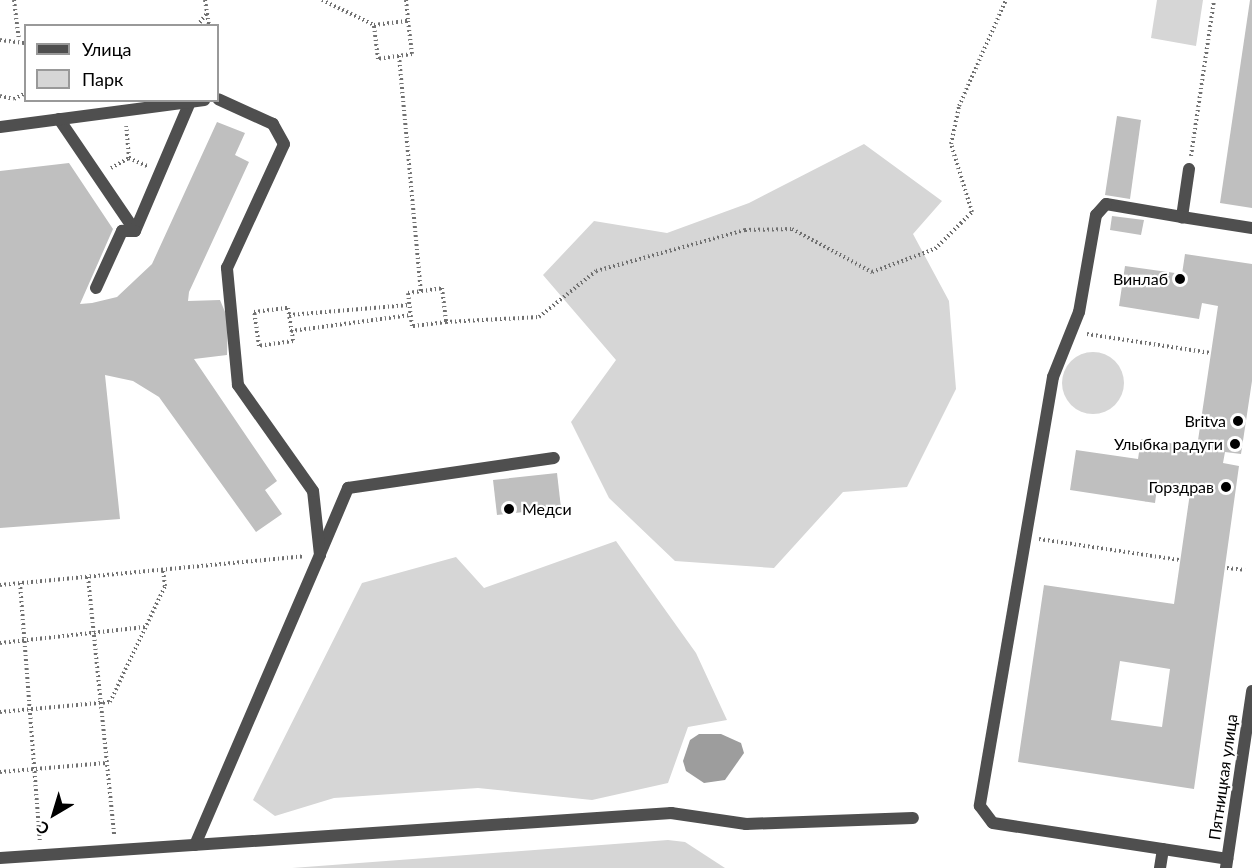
<!DOCTYPE html>
<html>
<head>
<meta charset="utf-8">
<style>
	body { margin:0 }
	#map { position:relative; width:1252px; height:868px; overflow:hidden; background:#fff; font-family:Lato,sans-serif }
	div>[style] { position:absolute }
	[style*='--x'] { left:calc(var(--x)*1px); top:calc(var(--y)*1px); width:calc(var(--w)*1px); rotate:calc(var(--a)*1deg) }
	.green>* { inset:0; background:#d6d6d6 }
	.round { border-radius:50% }
	.water>* { inset:0; background:#9d9d9d }
	.building>* { inset:0; background:#bfbfbf }
	.path>* { height:4px; margin-top:-2px; transform-origin:0; background:repeating-linear-gradient(90deg,#717171 0 1.5px,transparent 0 4.5px) }
	.service>* { height:12px; margin:-6px; padding:0 6px; transform-origin:6px; border-radius:6px; background:#4f4f4f }
	.minor>* { height:12px; margin:-6px; padding:0 6px; transform-origin:6px; border-radius:6px; background:#4f4f4f }
	.dots>* { width:16px; height:16px; translate:-50% -50%; box-sizing:border-box; border:3px solid #fff; border-radius:50% }
	span { translate:-50% -50%; white-space:nowrap; text-align:center; line-height:1.15; -webkit-text-stroke:4.5px #fff; paint-order:stroke }
	.poi-label { font-size:16px; color:#000 }
	.right { translate:-100% -50%; text-align:right }
	.left { translate:0 -50%; text-align:left }
	.street-label { font-size:16px; color:#000 }
	.legend { position:absolute; left:24px; top:24px; width:195px; height:78px; box-sizing:border-box; background:#fff; border:2px solid #999; margin:0; padding:8px 10px; list-style:none; font-size:18px; color:#000 }
	.legend li { display:flex; align-items:center; gap:12px; height:30px }
	.legend b { width:30px; border:2px solid #999 }
	.north { position:absolute; left:24px; top:784px; width:60px; height:60px; -webkit-text-stroke:4px #fff; paint-order:stroke; rotate:218deg; font-size:16px; font-weight:700; line-height:24px; text-align:center; color:#000 }
	.north::after { content:''; display:block; margin:auto; width:21px; height:27px; background:#000; clip-path:polygon(50% 0,100% 100%,50% 72%,0 100%) }
</style>
</head>
<body>
<div id="map">
	<div class="green">
		<div style="clip-path:polygon(1157px 0,1203px 0,1196px 46px,1151px 38px)"></div>
		<div style="clip-path:polygon(864px 144px,942px 201px,913px 234px,949px 301px,956px 389px,907px 487px,843px 492px,774px 568px,675px 561px,609px 498px,571px 422px,616px 360px,543px 275px,594px 221px,667px 233px,749px 203px)"></div>
		<div class="round" style="left:1062px;top:352px;width:62px;height:62px"></div>
		<div style="clip-path:polygon(616px 541px,696px 653px,727px 720px,688px 727px,668px 783px,592px 800px,478px 788px,334px 798px,275px 816px,253px 800px,362px 583px,456px 557px,484px 588px)"></div>
		<div style="clip-path:polygon(668px 840px,685px 842px,725px 868px,292px 868px)"></div>
	</div>
	<div class="water">
		<div style="clip-path:polygon(699px 734px,721px 734px,741px 743px,744px 753px,725px 780px,704px 783px,686px 771px,683px 761px,690px 740px)"></div>
	</div>
	<div class="building">
		<div style="clip-path:polygon(1250px 0,1252px 0,1252px 208px,1220px 203px)"></div>
		<div style="clip-path:polygon(1117px 116px,1141px 120px,1130px 199px,1105px 195px)"></div>
		<div style="clip-path:polygon(217px 122px,245px 133px,235px 155px,249px 162px,189px 292px,188px 301px,220px 300px,228px 319px,227px 355px,194px 359px,277px 481px,265px 490px,282px 514px,256px 532px,159px 397px,133px 381px,105px 375px,120px 519px,0 528px,0 171px,69px 163px,113px 229px,80px 304px,92px 303px,117px 297px,152px 264px)"></div>
		<div style="clip-path:polygon(1112px 216px,1144px 220px,1141px 235px,1110px 230px)"></div>
		<div style="clip-path:polygon(evenodd,1185px 254px,1252px 264px,1252px 381px,1241px 454px,1225px 452px,1223px 463px,1239px 466px,1194px 789px,1018px 762px,1044px 585px,1174px 604px,1190px 493px,1157px 488px,1155px 503px,1070px 490px,1076px 450px,1138px 459px,1141px 439px,1197px 447px,1218px 306px,1202px 303px,1199px 319px,1119px 306px,1125px 266px,1182px 274px,1185px 254px,1120px 661px,1170px 669px,1162px 727px,1111px 720px,1120px 661px)"></div>
		<div style="clip-path:polygon(557px 473px,561px 508px,497px 515px,493px 480px)"></div>
	</div>
	<div class="path">
		<div style="--x:14;--y:0;--w:38;--a:83"></div>
		<div style="--x:205;--y:0;--w:26;--a:81"></div>
		<div style="--x:322;--y:0;--w:58;--a:25.7"></div>
		<div style="--x:406;--y:0;--w:20;--a:84"></div>
		<div style="--x:408;--y:21;--w:33;--a:83"></div>
		<div style="--x:412;--y:54;--w:34;--a:172"></div>
		<div style="--x:378;--y:59;--w:34;--a:-97"></div>
		<div style="--x:374;--y:25;--w:34;--a:-7"></div>
		<div style="--x:197;--y:26;--w:16;--a:-52"></div>
		<div style="--x:0;--y:40;--w:26;--a:7"></div>
		<div style="--x:399;--y:56;--w:236;--a:84.7"></div>
		<div style="--x:0;--y:96;--w:14;--a:12"></div>
		<div style="--x:14;--y:99;--w:13;--a:-27"></div>
		<div style="--x:1191;--y:156;--w:158;--a:-81.6"></div>
		<div style="--x:129;--y:158;--w:20;--a:24"></div>
		<div style="--x:111;--y:168;--w:21;--a:-29"></div>
		<div style="--x:129;--y:158;--w:32;--a:-95"></div>
		<div style="--x:442;--y:288;--w:34;--a:83"></div>
		<div style="--x:446;--y:322;--w:34;--a:173"></div>
		<div style="--x:412;--y:326;--w:33;--a:-97"></div>
		<div style="--x:408;--y:293;--w:34;--a:-8"></div>
		<div style="--x:288;--y:308;--w:33;--a:81"></div>
		<div style="--x:293;--y:341;--w:34;--a:172"></div>
		<div style="--x:259;--y:346;--w:34;--a:-98"></div>
		<div style="--x:254;--y:312;--w:34;--a:-7"></div>
		<div style="--x:289;--y:315;--w:120;--a:-4.8"></div>
		<div style="--x:446;--y:322;--w:93;--a:-3.1"></div>
		<div style="--x:539;--y:317;--w:73;--a:-38.9"></div>
		<div style="--x:596;--y:271;--w:155;--a:-15.4"></div>
		<div style="--x:745;--y:230;--w:47;--a:-1.2"></div>
		<div style="--x:792;--y:229;--w:91;--a:28.3"></div>
		<div style="--x:872;--y:272;--w:67;--a:-20.1"></div>
		<div style="--x:935;--y:249;--w:52;--a:-45"></div>
		<div style="--x:972;--y:212;--w:71;--a:-107.2"></div>
		<div style="--x:951;--y:144;--w:39;--a:-78"></div>
		<div style="--x:959;--y:106;--w:116;--a:-66.1"></div>
		<div style="--x:291;--y:331;--w:121;--a:-7.6"></div>
		<div style="--x:1087;--y:334;--w:125;--a:8.7"></div>
		<div style="--x:1039;--y:539;--w:143;--a:8.5"></div>
		<div style="--x:1227;--y:568;--w:18;--a:6"></div>
		<div style="--x:88;--y:577;--w:259;--a:84.2"></div>
		<div style="--x:20;--y:583;--w:258;--a:85.6"></div>
		<div style="--x:0;--y:585;--w:305;--a:-5.4"></div>
		<div style="--x:0;--y:643;--w:146;--a:-6.3"></div>
		<div style="--x:0;--y:712;--w:110;--a:-5.2"></div>
		<div style="--x:110;--y:702;--w:128;--a:-64.6"></div>
		<div style="--x:165;--y:586;--w:16;--a:-97"></div>
		<div style="--x:0;--y:772;--w:106;--a:-4.9"></div>
	</div>
	<div class="service">
		<div style="--x:59;--y:119;--w:135;--a:55.8"></div>
		<div style="--x:135;--y:231;--w:140;--a:-66.9"></div>
		<div style="--x:0;--y:127;--w:206;--a:-7.5"></div>
		<div style="--x:1189;--y:169;--w:49;--a:98.3"></div>
		<div style="--x:1182;--y:217;--w:71;--a:8.9"></div>
		<div style="--x:1182;--y:217;--w:77;--a:-170.3"></div>
		<div style="--x:1106;--y:204;--w:15;--a:132"></div>
		<div style="--x:1096;--y:215;--w:98;--a:99.9"></div>
		<div style="--x:1079;--y:312;--w:70;--a:111.8"></div>
		<div style="--x:1053;--y:377;--w:435;--a:99.7"></div>
		<div style="--x:980;--y:806;--w:21;--a:53"></div>
		<div style="--x:993;--y:823;--w:237;--a:8.7"></div>
		<div style="--x:96;--y:288;--w:63;--a:-65.5"></div>
		<div style="--x:122;--y:231;--w:13;--a:0"></div>
		<div style="--x:320;--y:554;--w:72;--a:-67"></div>
		<div style="--x:348;--y:488;--w:208;--a:-8.3"></div>
		<div style="--x:195;--y:845;--w:316;--a:-66.7"></div>
		<div style="--x:320;--y:555;--w:64;--a:-96.2"></div>
		<div style="--x:313;--y:491;--w:130;--a:-125.3"></div>
		<div style="--x:238;--y:385;--w:118;--a:-95.4"></div>
		<div style="--x:227;--y:268;--w:136;--a:-65.3"></div>
		<div style="--x:284;--y:144;--w:23;--a:-119"></div>
		<div style="--x:273;--y:124;--w:60;--a:-155.6"></div>
		<div style="--x:0;--y:858;--w:673;--a:-3.84"></div>
		<div style="--x:671;--y:813;--w:76;--a:8.3"></div>
		<div style="--x:746;--y:824;--w:167;--a:-2.1"></div>
		<div style="--x:1160;--y:868;--w:19;--a:-81"></div>
	</div>
	<div class="minor">
		<div style="--x:1226;--y:868;--w:179;--a:-81.6"></div>
	</div>
	<div class="dots">
		<div style="left:1180px;top:279px;background:#000"></div>
		<div style="left:1238px;top:421px;background:#000"></div>
		<div style="left:1235px;top:444px;background:#000"></div>
		<div style="left:1226px;top:487px;background:#000"></div>
		<div style="left:509px;top:509px;background:#000"></div>
	</div>
	<div class="poi-label">
		<span class="right" style="left:1168px;top:279px">Винлаб</span>
		<span class="right" style="left:1226px;top:421px">Britva</span>
		<span class="right" style="left:1223px;top:444px">Улыбка радуги</span>
		<span class="right" style="left:1214px;top:487px">Горздрав</span>
		<span class="left" style="left:522px;top:509px">Медси</span>
	</div>
	<div class="street-label">
		<span style="left:1223px;top:777px;rotate:-82deg">Пятницкая улица</span>
	</div>
	<ul class="legend">
	<li><b style="height:8px;background:#4f4f4f"></b>Улица</li>
	<li><b style="height:16px;background:#d6d6d6"></b>Парк</li>
	</ul>
	<div class="north">С</div>
</div>
</body>
</html>
